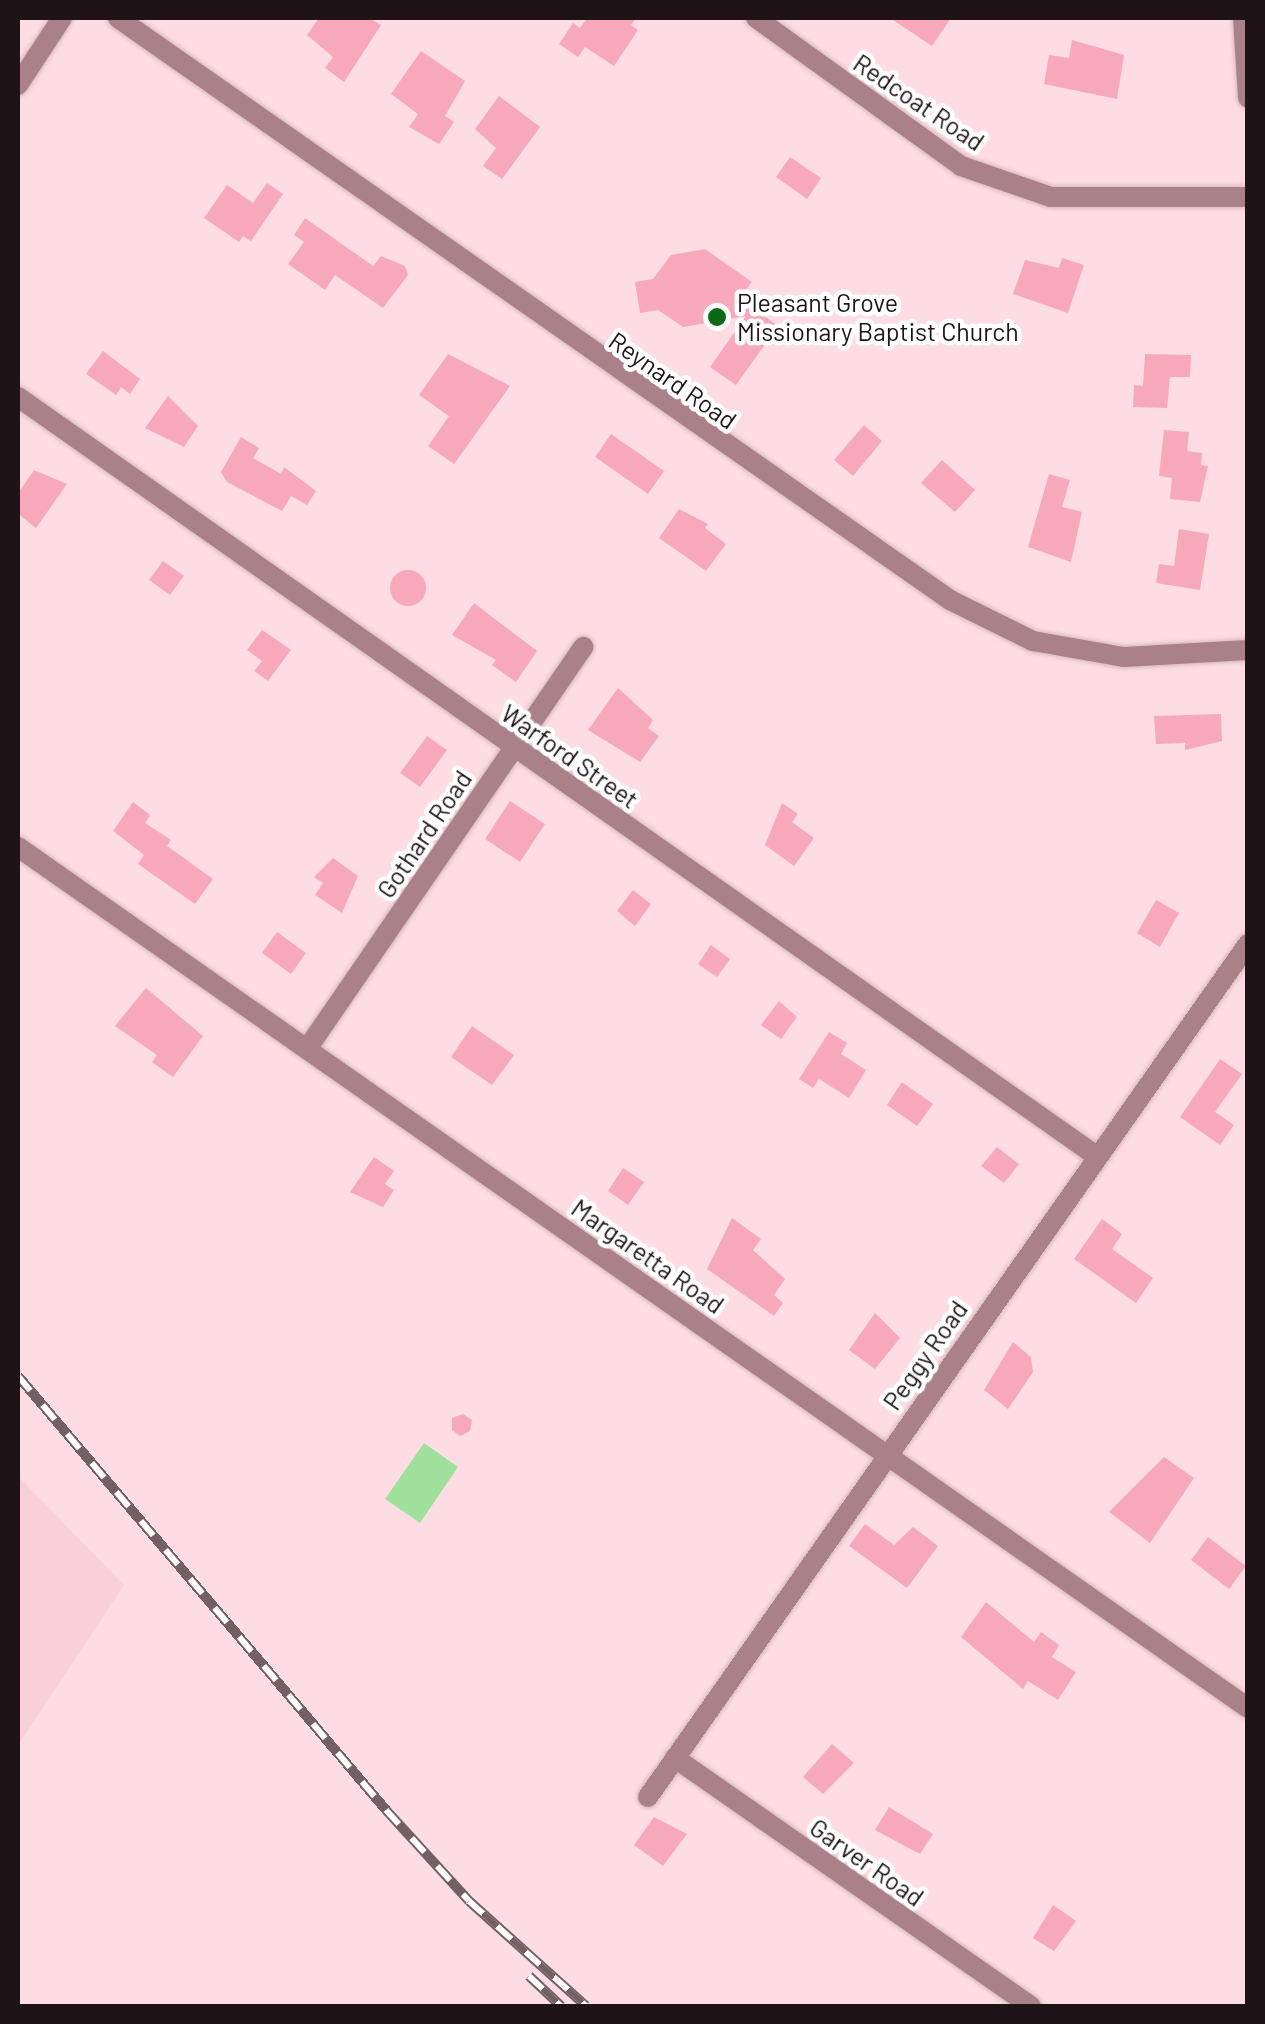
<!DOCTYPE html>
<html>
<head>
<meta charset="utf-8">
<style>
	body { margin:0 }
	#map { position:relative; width:1265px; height:2024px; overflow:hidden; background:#fddde3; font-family:Barlow,sans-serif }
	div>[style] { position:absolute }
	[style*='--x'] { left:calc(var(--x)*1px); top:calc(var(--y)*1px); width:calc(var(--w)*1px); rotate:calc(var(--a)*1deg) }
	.built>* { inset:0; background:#f9d0d9 }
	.green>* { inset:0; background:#a0e09d }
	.building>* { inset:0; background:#f7a9bb }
	.round { border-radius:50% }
	.roads { filter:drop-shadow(0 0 2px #d5b9be) drop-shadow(0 0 2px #d5b9be) }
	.street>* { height:20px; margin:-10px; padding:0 10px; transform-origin:10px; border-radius:10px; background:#aa8089 }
	.rail>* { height:10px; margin-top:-5px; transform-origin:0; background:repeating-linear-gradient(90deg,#fff 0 19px,#726064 0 38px); box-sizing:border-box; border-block:2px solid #726064 }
	.dots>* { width:28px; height:28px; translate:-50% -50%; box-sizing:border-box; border:5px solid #fff; border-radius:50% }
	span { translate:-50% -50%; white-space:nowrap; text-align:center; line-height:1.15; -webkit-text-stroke:9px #fff; paint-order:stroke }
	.street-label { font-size:25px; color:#1e1316 }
	.poi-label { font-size:25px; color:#1e1316 }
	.left { translate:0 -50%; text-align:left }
	.frame { position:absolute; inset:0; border:20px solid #1e1316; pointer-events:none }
</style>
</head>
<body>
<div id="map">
	<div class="built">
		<div style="clip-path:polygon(18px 1476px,124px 1585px,18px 1745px)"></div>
	</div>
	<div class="green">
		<div style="clip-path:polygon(424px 1443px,458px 1467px,420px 1523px,385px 1499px)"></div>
	</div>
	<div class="building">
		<div style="clip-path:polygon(319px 18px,370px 18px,381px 25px,344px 82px,325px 68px,333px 57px,307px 35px)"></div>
		<div style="clip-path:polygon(587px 18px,636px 18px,631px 25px,638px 30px,614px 66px,585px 47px,578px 57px,559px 44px,573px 23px,580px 28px)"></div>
		<div style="clip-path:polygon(890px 18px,951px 18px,932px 46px)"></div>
		<div style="clip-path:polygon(1072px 40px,1124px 55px,1117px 99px,1044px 84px,1049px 55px,1069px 58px)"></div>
		<div style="clip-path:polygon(421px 51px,465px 81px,445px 116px,454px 122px,439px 144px,409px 127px,418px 114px,391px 94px)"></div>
		<div style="clip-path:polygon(499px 96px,540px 127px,502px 179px,483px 166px,496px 148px,475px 129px)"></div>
		<div style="clip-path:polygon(790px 157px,821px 178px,807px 199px,776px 177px)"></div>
		<div style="clip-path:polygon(267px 183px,283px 194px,251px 241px,243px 236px,239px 242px,204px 218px,227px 185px,253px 203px)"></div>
		<div style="clip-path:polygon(305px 218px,373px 266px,381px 256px,405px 266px,408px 275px,383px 308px,335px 275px,325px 290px,288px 264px,304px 242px,294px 235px)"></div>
		<div style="clip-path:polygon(705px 249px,752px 282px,740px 298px,778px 326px,736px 385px,710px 367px,746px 316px,683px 327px,658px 310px,640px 313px,635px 282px,653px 279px,671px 255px)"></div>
		<div style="clip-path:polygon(1062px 258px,1084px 265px,1068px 313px,1013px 294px,1025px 260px,1059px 268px)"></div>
		<div style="clip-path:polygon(103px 351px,140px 379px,130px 394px,121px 387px,116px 395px,86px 374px)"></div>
		<div style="clip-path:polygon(448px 354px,510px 386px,454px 464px,428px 446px,449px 416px,419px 395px)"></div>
		<div style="clip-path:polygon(1145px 354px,1191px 355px,1190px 377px,1170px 377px,1167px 408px,1133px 407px,1134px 385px,1143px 386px)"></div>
		<div style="clip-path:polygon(168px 396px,198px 426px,184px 447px,145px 428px)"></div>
		<div style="clip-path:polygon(864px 425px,882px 441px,853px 476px,834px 460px)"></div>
		<div style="clip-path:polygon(1164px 430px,1189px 432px,1187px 451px,1202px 453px,1201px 465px,1208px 466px,1200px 502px,1170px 499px,1172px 478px,1159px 476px)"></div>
		<div style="clip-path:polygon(611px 434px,664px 471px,648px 494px,595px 457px)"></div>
		<div style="clip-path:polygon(241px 437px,259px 448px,253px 458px,281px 474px,284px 467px,316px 491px,307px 505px,291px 496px,282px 511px,227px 482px,221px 472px)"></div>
		<div style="clip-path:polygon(942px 460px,975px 490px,955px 512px,921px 483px)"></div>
		<div style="clip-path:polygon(34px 470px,67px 484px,36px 528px,18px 514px,18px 493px)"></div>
		<div style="clip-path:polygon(1049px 474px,1070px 480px,1062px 507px,1082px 512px,1071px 562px,1028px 547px)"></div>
		<div style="clip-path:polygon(679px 509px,708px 524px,705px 528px,726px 544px,706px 571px,659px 538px)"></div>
		<div style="clip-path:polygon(1179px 529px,1209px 534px,1200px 590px,1156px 583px,1159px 564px,1174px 566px)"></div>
		<div style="clip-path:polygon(163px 561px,184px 576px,170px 595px,149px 580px)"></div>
		<div class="round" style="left:390px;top:570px;width:36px;height:36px"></div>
		<div style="clip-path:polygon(474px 603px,537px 651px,516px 682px,492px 665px,496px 660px,452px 635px)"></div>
		<div style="clip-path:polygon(262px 630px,291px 650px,268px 681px,254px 671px,262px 661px,247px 650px)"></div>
		<div style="clip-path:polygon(618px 688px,653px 720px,648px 728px,659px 736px,640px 762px,588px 730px)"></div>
		<div style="clip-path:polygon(1221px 714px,1222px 741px,1185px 750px,1185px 743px,1156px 744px,1154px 716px)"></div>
		<div style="clip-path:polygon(427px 736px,447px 750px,420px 787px,400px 773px)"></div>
		<div style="clip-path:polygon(510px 801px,545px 824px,520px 862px,485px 839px)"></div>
		<div style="clip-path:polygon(133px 802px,150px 815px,145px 823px,171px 840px,167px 846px,213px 879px,195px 904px,138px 864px,144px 855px,113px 831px)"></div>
		<div style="clip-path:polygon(782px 803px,798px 814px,792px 822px,814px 838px,794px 866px,765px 845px)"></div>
		<div style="clip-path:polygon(333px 858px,358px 876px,342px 913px,315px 895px,323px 883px,314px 877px)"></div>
		<div style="clip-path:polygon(633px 890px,651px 904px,635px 926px,617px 911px)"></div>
		<div style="clip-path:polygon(1156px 900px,1179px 913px,1160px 947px,1137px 933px)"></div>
		<div style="clip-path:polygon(277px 932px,306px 953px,291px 974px,262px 953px)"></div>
		<div style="clip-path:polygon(711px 945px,730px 959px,717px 977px,698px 964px)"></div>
		<div style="clip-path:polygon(146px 988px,203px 1036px,173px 1077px,152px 1062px,157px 1055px,115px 1026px)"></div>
		<div style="clip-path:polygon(779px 1001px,797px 1017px,781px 1039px,761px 1025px)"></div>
		<div style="clip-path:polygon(472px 1026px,514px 1055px,492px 1085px,451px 1057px)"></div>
		<div style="clip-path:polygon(829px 1032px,847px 1043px,841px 1054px,866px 1070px,849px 1098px,819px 1079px,813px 1088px,799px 1079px)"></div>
		<div style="clip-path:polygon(1220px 1059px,1242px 1074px,1215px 1112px,1234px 1125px,1220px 1145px,1180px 1117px)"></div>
		<div style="clip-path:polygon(902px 1082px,933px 1104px,917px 1126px,887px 1105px)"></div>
		<div style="clip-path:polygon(997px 1147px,1019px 1164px,1004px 1183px,981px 1166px)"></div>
		<div style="clip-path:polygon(374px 1157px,394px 1171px,385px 1184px,394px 1190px,383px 1207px,350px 1192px)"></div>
		<div style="clip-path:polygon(623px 1168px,644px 1182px,628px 1205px,608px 1191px)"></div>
		<div style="clip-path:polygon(732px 1218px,761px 1239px,753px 1250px,785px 1279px,774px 1295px,783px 1303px,774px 1316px,707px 1269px)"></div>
		<div style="clip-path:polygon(1102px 1219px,1122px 1234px,1112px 1249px,1153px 1278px,1136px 1303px,1074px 1259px)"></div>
		<div style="clip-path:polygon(875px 1313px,900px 1338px,875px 1369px,849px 1350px)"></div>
		<div style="clip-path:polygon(1013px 1342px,1031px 1357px,1033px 1372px,1008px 1409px,984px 1390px)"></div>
		<div style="clip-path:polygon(463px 1414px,472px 1420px,470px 1431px,460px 1436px,452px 1430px,452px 1418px)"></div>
		<div style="clip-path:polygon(1164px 1457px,1194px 1478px,1150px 1543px,1109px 1512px)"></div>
		<div style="clip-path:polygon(865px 1524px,894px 1545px,913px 1527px,938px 1546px,907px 1588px,849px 1546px)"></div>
		<div style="clip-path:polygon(1208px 1537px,1246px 1566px,1229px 1589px,1191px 1560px)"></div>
		<div style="clip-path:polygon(986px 1602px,1034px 1642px,1041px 1632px,1059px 1645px,1052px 1657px,1076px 1672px,1058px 1700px,1028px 1681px,1023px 1689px,961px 1637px)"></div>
		<div style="clip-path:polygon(832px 1744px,854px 1763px,823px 1794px,803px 1777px)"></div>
		<div style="clip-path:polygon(889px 1807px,933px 1834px,920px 1854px,875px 1830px)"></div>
		<div style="clip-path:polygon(654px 1817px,687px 1834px,663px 1866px,634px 1845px)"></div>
		<div style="clip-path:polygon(1053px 1905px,1076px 1921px,1054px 1951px,1033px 1938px)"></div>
	</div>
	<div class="roads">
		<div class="street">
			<div style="--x:118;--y:18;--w:1015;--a:34.97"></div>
			<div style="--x:950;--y:600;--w:93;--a:26.3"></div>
			<div style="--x:1033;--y:641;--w:92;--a:10"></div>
			<div style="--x:1124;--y:657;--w:124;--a:-3.2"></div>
			<div style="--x:756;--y:18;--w:253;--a:35.8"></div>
			<div style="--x:961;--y:166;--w:95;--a:19"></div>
			<div style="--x:1051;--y:197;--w:197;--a:0"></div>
			<div style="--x:1243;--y:18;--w:80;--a:86.4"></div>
			<div style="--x:18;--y:85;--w:80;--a:-56.7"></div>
			<div style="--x:18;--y:397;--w:1317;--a:35.14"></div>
			<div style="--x:18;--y:847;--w:1501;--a:34.99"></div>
			<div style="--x:307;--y:1049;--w:488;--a:-55.5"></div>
			<div style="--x:675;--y:1758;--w:434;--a:34.9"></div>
			<div style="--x:648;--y:1797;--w:1043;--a:-54.88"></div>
		</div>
	</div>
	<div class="rail">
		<div style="--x:18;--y:1376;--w:569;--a:49.7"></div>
		<div style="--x:386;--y:1810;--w:123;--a:47.6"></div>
		<div style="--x:469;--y:1901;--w:157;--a:41.9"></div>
		<div style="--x:529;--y:1976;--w:44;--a:43.2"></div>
	</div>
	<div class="dots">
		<div style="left:717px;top:317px;background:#0a6913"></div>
	</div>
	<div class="street-label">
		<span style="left:919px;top:102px;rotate:34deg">Redcoat Road</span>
		<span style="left:673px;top:380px;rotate:35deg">Reynard Road</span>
		<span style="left:570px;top:756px;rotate:35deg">Warford Street</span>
		<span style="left:424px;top:834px;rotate:-56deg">Gothard Road</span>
		<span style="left:648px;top:1256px;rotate:35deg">Margaretta Road</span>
		<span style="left:925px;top:1355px;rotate:-55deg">Peggy Road</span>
		<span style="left:867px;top:1862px;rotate:35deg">Garver Road</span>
	</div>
	<div class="poi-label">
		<span class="left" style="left:737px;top:317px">Pleasant Grove<br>Missionary Baptist Church</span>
	</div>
	<div class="frame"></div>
</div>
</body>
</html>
